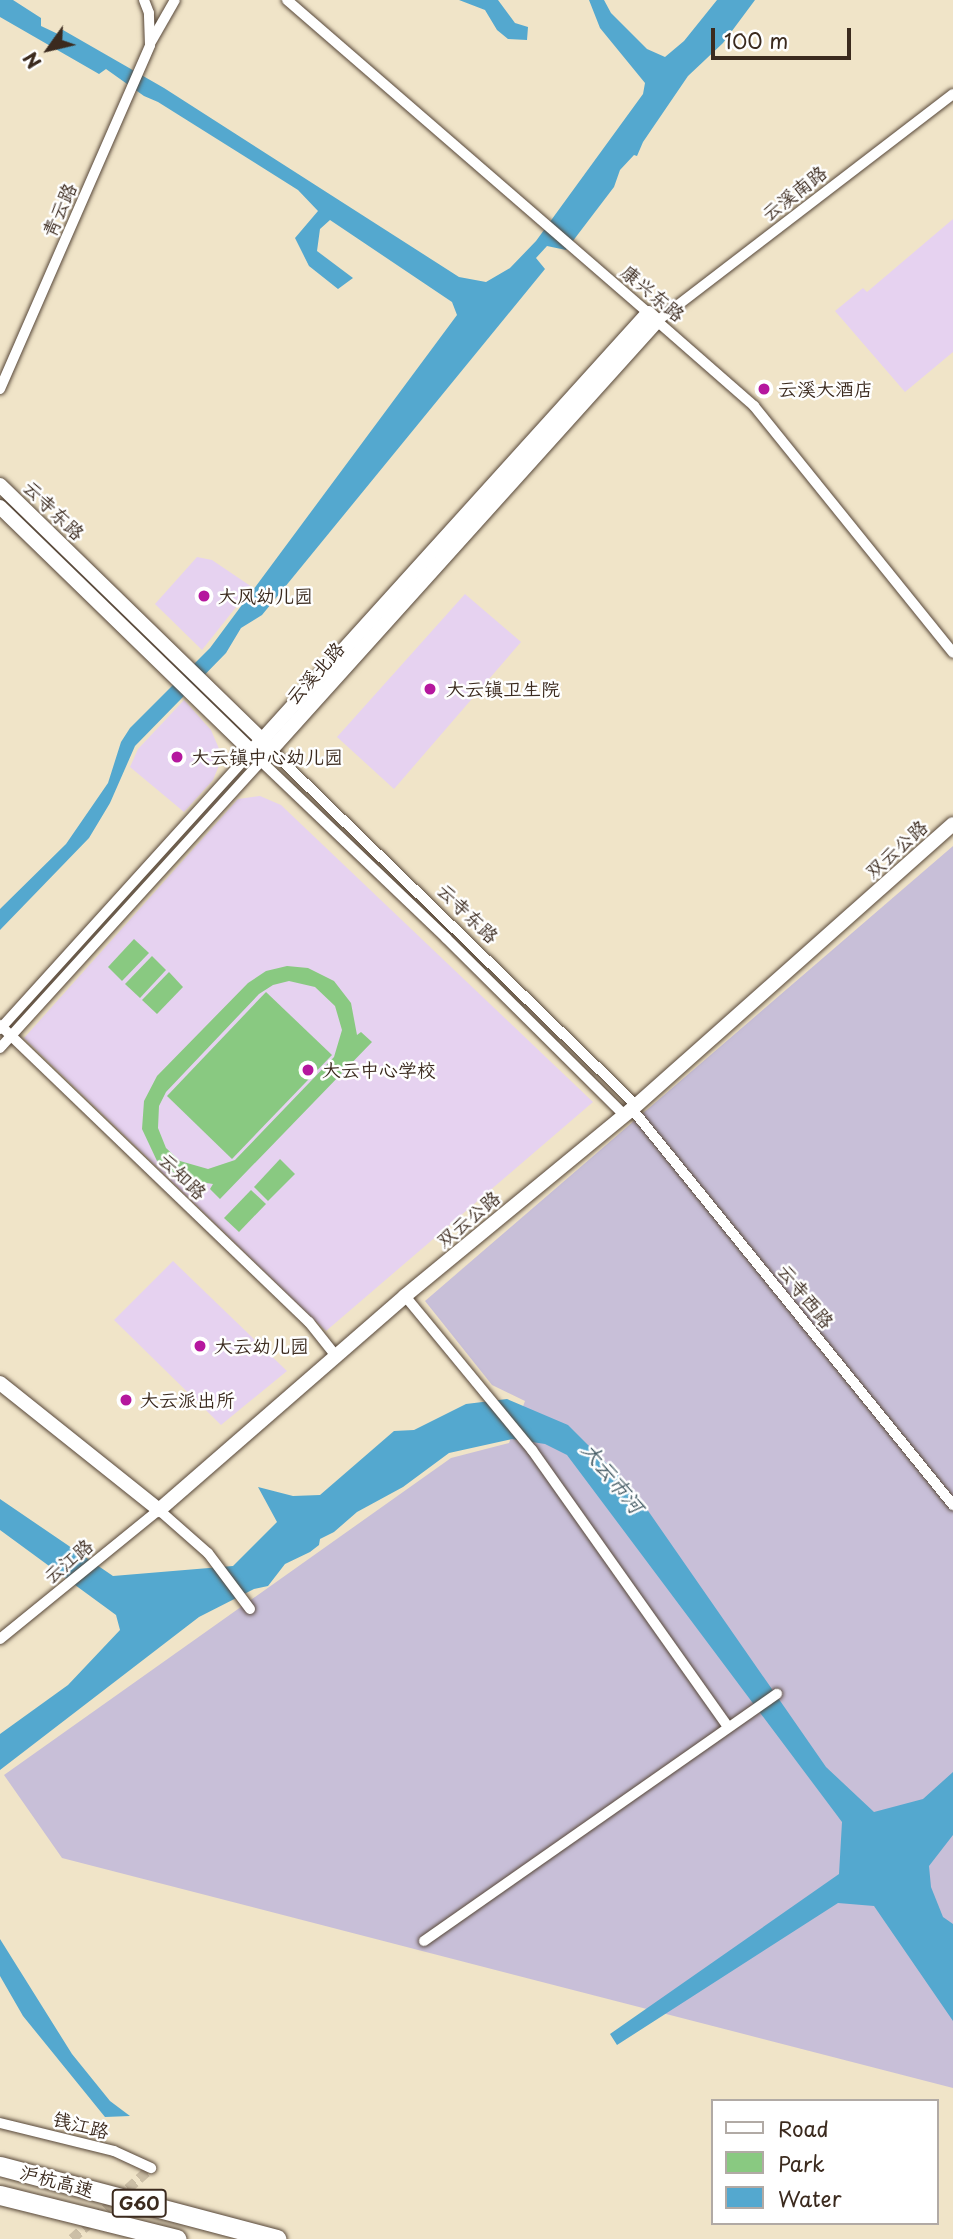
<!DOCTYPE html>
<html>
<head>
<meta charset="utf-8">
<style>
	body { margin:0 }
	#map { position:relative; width:953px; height:2239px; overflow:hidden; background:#f0e4c8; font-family:"Playpen Sans","LXGW WenKai TC",sans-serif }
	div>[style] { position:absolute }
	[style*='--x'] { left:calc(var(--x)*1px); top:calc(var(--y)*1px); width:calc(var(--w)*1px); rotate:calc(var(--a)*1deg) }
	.built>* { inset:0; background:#e6d2f0 }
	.industrial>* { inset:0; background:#c8bfd8 }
	.green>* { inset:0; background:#89c981 }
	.water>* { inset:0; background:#54a8cf }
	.street-tunnel>* { height:10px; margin-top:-5px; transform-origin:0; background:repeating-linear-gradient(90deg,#ccbfa6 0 10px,transparent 0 15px) }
	.roads { filter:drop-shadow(0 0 2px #564638) drop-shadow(0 0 2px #564638) }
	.street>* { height:10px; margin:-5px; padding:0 5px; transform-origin:5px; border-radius:5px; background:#fff }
	.secondary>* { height:14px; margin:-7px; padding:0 7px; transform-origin:7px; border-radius:7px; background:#fff }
	.highway>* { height:19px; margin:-9.5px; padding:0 9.5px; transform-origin:9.5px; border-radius:9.5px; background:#fff }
	.dots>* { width:19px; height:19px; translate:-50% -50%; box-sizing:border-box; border:4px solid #fff; border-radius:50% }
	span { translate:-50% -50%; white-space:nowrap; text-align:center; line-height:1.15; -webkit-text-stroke:5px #fff; paint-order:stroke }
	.shield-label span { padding:2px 5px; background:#fff; border:2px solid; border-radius:5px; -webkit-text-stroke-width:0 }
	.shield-label { font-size:18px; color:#3b2a1e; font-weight:700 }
	.street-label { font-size:19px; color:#3b2a1e }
	.poi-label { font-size:19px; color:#3b2a1e }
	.left { translate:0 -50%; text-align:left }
	.water-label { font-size:21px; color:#455c65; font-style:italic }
	.legend { position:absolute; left:711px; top:2099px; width:228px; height:126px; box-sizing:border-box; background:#fff; border:2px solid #b1aaa5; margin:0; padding:9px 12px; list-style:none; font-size:21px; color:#3b2a1e }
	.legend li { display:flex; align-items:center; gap:14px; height:35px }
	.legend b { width:35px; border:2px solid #b1aaa5 }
	.north { position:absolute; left:14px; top:14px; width:70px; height:70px; -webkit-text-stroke:5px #fff; paint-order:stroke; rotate:236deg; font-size:19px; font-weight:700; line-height:28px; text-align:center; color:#3b2a1e }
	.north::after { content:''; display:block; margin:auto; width:24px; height:32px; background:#3b2a1e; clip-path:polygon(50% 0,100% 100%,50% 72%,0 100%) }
	.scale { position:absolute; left:711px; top:28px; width:140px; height:32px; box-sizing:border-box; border:4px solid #3b2a1e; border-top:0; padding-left:9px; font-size:21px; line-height:24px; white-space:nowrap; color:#3b2a1e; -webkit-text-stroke:5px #fff; paint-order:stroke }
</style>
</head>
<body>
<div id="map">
	<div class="built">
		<div style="clip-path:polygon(953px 219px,953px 352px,905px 392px,835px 311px,863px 288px,867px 292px)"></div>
		<div style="clip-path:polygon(197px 557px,212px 560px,252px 587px,202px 650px,155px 604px)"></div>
		<div style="clip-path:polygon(465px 594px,521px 642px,394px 789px,337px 737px)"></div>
		<div style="clip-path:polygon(184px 700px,211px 730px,220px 751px,220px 763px,213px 780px,184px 812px,130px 767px,138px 749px)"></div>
		<div style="clip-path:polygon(260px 796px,281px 805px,593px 1102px,326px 1331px,24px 1038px,238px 799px)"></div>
		<div style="clip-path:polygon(173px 1261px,287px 1371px,221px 1425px,114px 1320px)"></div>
	</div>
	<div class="industrial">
		<div style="clip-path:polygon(953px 846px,953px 2088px,62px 1858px,4px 1775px,451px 1458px,509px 1443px,525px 1401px,492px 1385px,425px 1301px)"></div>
	</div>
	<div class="green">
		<div style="clip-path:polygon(134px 939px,149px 953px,122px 981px,108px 967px)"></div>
		<div style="clip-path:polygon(152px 956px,166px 970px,140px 998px,125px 984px)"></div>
		<div style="clip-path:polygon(evenodd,287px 966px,308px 968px,334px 981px,351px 1003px,357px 1035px,361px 1032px,372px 1042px,220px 1199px,210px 1189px,213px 1184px,183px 1179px,157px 1161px,142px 1129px,144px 1101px,157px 1076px,248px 983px,266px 971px,287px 966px,289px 981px,315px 987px,335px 1006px,342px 1030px,334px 1057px,235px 1160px,208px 1169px,180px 1161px,166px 1148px,158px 1128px,159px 1106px,166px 1092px,259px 994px,273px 985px,289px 981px)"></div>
		<div style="clip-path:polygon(169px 972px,183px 987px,157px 1014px,142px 1000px)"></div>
		<div style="clip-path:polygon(266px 992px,332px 1055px,232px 1159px,167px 1096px)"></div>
		<div style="clip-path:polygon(280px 1159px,295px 1174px,268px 1201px,254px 1187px)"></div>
		<div style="clip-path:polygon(251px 1190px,266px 1204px,239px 1232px,224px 1218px)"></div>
	</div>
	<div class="water">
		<div style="clip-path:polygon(0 0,13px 0,41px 18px,41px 26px,58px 34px,63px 30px,164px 88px,459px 277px,486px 282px,510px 268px,536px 241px,643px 94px,645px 83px,600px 28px,589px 0,604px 0,611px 13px,647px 49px,665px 57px,684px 41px,717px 0,755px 0,723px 43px,688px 76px,643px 142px,637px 156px,634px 155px,620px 170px,614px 187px,566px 250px,547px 246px,536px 258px,545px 269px,262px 615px,241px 628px,226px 653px,135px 746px,110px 803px,89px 838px,0 930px,0 909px,66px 844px,108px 783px,121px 742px,130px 728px,210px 648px,457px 315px,452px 302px,330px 220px,320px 229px,317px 251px,353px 278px,338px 289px,309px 266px,295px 238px,318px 211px,298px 190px,158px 102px,144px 96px,106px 69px,99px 74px,0 17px)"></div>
		<div style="clip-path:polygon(459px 0,498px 0,515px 23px,528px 27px,527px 40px,508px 39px,497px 30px,485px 10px)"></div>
		<div style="clip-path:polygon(507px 1399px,568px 1425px,635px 1492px,826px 1767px,874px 1812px,923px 1799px,953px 1772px,953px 1835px,929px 1866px,931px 1887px,943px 1917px,953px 1924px,953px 2021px,874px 1906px,838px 1903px,617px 2045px,610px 2034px,839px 1874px,842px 1822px,567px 1455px,545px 1444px,512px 1439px,449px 1453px,403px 1487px,357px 1512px,334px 1532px,320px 1539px,319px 1545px,310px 1552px,285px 1564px,268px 1586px,254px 1589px,199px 1617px,0 1770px,0 1734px,68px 1685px,120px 1630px,116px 1615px,0 1530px,0 1499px,113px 1576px,233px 1566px,277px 1522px,258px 1487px,293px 1496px,320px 1495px,394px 1431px,414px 1430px,466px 1404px)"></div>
		<div style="clip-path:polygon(0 1939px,72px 2054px,110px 2101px,130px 2116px,105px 2117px,23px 2016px,0 1976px)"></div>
	</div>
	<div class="street-tunnel">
		<div style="--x:72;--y:2239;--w:106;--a:-41.9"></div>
	</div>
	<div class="roads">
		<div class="street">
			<div style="--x:287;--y:0;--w:478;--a:40.9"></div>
			<div style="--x:151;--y:42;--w:48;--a:-60.3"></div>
			<div style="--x:953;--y:94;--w:373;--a:142.5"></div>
			<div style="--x:657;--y:321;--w:129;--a:41.2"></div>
			<div style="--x:754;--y:406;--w:317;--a:51.1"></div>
			<div style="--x:0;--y:389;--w:375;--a:-66.4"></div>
			<div style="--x:150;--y:45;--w:32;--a:-92"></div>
			<div style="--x:149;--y:13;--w:14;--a:-111"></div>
			<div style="--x:271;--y:750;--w:509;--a:44.2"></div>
			<div style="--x:0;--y:1025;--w:429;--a:43.9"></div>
			<div style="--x:309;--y:1322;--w:43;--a:51.5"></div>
			<div style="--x:0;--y:1029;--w:375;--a:-47.8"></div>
			<div style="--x:0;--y:1048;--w:388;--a:-47.7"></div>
			<div style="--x:261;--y:761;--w:256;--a:43.7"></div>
			<div style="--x:446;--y:938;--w:251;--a:44.8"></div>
			<div style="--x:632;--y:1109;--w:510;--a:50.97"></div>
			<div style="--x:405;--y:1296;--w:200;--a:50.5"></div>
			<div style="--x:532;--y:1450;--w:339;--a:54.7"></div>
			<div style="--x:0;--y:1639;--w:205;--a:-39.1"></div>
			<div style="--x:159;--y:1510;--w:65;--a:41.3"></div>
			<div style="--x:208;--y:1553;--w:70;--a:53.1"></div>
			<div style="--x:424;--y:1941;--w:431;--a:-35"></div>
			<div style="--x:0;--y:2123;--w:117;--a:13.8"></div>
			<div style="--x:114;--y:2151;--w:41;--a:24.7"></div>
		</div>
		<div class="secondary">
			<div style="--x:0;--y:485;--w:373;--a:44.2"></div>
			<div style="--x:0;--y:507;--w:364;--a:44.2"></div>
			<div style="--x:261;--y:761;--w:592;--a:-48.01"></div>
			<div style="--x:657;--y:321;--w:12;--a:-138"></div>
			<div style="--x:648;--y:313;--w:590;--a:132.12"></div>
			<div style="--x:0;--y:1383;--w:203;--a:38.6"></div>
			<div style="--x:159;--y:1510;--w:326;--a:-41"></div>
			<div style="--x:405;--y:1296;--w:294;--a:-39.5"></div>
			<div style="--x:632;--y:1109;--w:429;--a:-41.6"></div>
		</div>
		<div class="highway">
			<div style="--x:0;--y:2166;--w:286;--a:14.8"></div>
			<div style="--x:0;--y:2195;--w:182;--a:14"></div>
		</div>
	</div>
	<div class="dots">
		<div style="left:764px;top:389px;background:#b5179e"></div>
		<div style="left:204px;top:596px;background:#b5179e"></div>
		<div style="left:430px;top:689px;background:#b5179e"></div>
		<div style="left:177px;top:757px;background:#b5179e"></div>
		<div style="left:308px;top:1070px;background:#b5179e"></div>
		<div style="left:200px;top:1346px;background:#b5179e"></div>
		<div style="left:126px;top:1400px;background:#b5179e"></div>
	</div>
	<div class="shield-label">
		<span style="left:139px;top:2203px">G60</span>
	</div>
	<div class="street-label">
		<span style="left:794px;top:193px;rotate:-38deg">云溪南路</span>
		<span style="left:59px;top:210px;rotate:-66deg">青云路</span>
		<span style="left:653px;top:293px;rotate:40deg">康兴东路</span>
		<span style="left:54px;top:510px;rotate:44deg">云寺东路</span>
		<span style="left:315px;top:673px;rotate:-48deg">云溪北路</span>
		<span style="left:896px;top:849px;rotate:-42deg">双云公路</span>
		<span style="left:468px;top:913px;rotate:44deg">云寺东路</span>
		<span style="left:183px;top:1176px;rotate:44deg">云知路</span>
		<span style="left:468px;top:1219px;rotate:-40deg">双云公路</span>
		<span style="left:806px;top:1296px;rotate:51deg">云寺西路</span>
		<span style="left:68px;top:1561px;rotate:-40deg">云江路</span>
		<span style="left:81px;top:2125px;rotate:14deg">钱江路</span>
		<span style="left:57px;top:2181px;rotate:15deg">沪杭高速</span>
	</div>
	<div class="poi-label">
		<span class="left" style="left:778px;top:389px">云溪大酒店</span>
		<span class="left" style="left:218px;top:596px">大风幼儿园</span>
		<span class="left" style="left:446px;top:689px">大云镇卫生院</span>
		<span class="left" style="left:191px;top:757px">大云镇中心幼儿园</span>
		<span class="left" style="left:322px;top:1070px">大云中心学校</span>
		<span class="left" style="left:214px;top:1346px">大云幼儿园</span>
		<span class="left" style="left:140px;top:1400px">大云派出所</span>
	</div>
	<div class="water-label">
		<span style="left:614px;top:1477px;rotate:51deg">大云市河</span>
	</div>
	<ul class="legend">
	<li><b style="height:9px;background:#fff"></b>Road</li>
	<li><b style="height:19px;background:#89c981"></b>Park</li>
	<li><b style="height:19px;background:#54a8cf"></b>Water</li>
	</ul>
	<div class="north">N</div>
	<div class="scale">100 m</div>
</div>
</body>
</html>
